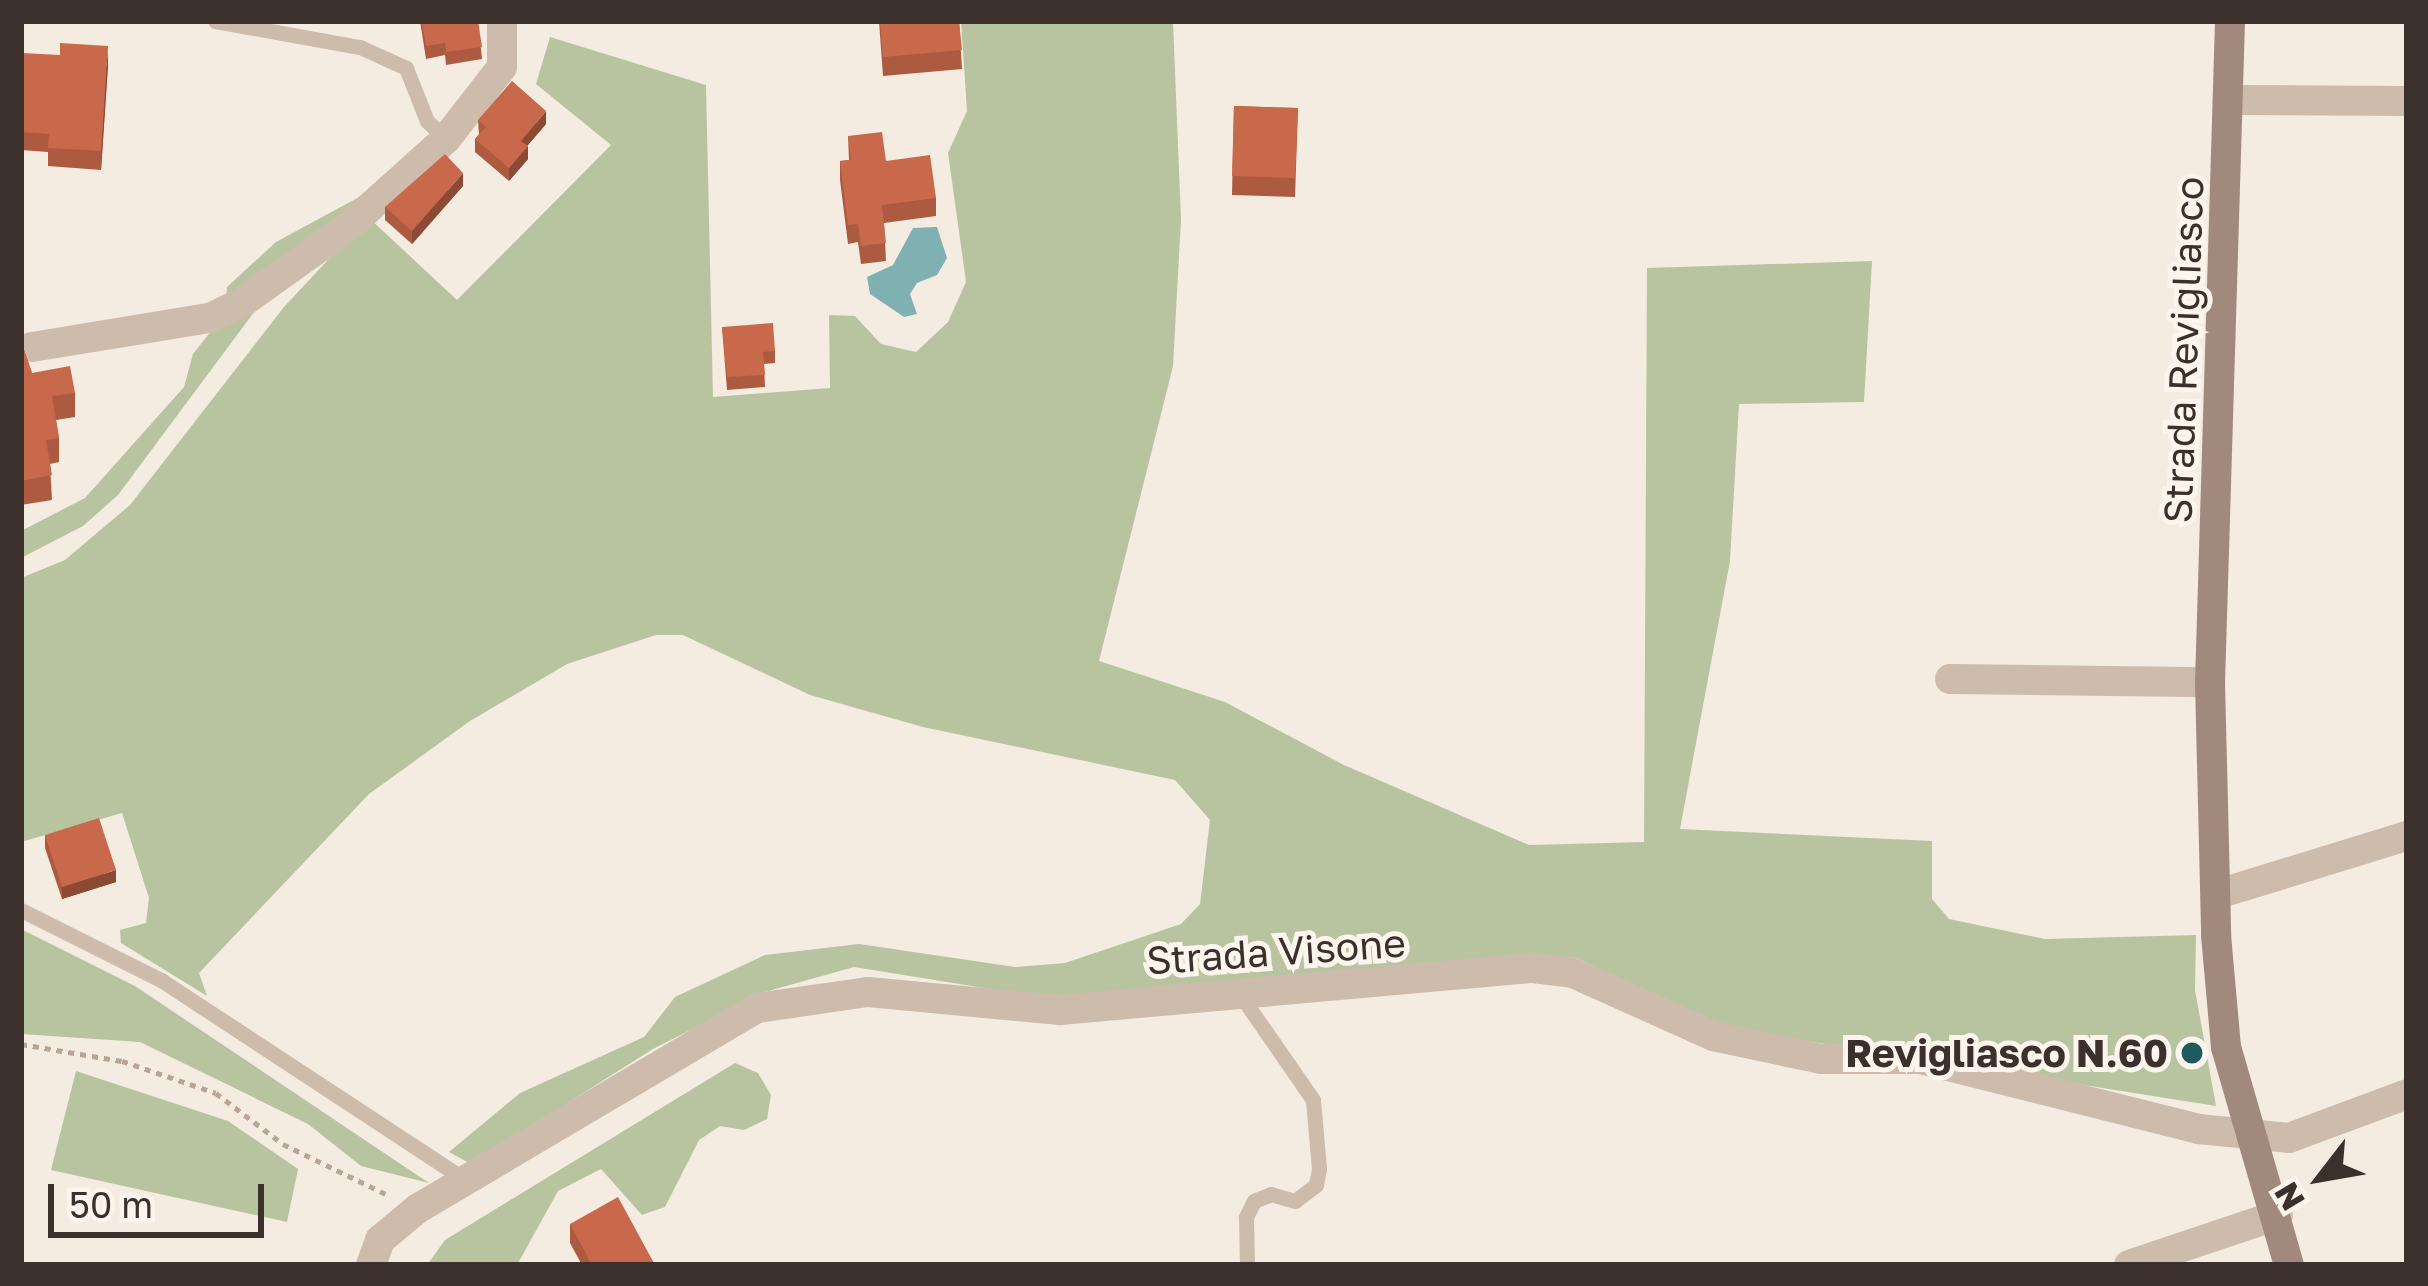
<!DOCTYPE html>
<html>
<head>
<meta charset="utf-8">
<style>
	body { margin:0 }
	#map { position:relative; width:2428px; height:1286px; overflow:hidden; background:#f4ebe1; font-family:"Golos Text",sans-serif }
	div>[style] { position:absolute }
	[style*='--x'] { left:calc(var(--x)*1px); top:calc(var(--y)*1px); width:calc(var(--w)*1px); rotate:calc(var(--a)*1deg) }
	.green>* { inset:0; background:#b8c4a0 }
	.water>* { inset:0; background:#7fb0b2 }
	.path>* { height:4.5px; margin-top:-2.25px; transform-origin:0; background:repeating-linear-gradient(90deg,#b9a596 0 6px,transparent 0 12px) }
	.lane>* { height:15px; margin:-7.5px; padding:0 7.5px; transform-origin:7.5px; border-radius:7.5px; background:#cdbbac }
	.street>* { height:30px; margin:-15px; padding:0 15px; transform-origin:15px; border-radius:15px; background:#cdbbac }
	.secondary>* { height:30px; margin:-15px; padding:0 15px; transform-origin:15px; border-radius:15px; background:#a18a7d }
	.wall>* { inset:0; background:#ac5a40 }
	.shaded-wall>* { inset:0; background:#8c4a34 }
	.building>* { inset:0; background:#c8694b }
	.dots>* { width:33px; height:33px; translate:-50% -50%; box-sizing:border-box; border:6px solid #fbf5ee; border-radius:50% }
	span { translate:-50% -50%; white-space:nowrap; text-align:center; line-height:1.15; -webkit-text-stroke:10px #fbf5ee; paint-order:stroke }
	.street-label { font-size:39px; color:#3b302b }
	.poi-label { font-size:39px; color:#3b302b; font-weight:700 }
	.right { translate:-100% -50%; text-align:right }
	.frame { position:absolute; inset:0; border:24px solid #3b302b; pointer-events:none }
	.north { position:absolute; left:2260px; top:1118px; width:120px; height:120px; -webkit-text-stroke:9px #fbf5ee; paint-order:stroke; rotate:239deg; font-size:33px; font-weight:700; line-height:48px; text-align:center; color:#3b302b }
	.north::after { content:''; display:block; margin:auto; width:42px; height:54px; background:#3b302b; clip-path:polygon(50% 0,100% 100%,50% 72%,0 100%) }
	.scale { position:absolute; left:48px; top:1184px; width:216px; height:54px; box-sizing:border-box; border:6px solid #3b302b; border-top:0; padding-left:15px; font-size:36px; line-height:42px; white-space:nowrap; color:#3b302b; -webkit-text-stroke:9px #fbf5ee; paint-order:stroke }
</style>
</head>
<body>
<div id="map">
	<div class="green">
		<div style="clip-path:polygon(961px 21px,1173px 21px,1181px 220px,1173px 366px,1099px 661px,1225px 702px,1344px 765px,1529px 845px,1644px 842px,1647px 268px,1872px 261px,1864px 402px,1739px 404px,1730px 561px,1680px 829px,1932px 841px,1932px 899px,1949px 919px,2045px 939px,2196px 935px,2195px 990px,2216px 1106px,1718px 1027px,1577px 958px,1517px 955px,1052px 999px,854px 967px,765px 992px,653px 1049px,471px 1164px,449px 1152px,520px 1093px,644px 1037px,675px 997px,765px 955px,859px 944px,1015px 967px,1065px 963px,1181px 924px,1200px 904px,1210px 820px,1175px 780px,923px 727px,810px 695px,683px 635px,656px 635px,567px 664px,470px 721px,369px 794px,199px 973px,207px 996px,121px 943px,120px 930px,146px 923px,149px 898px,122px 813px,21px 842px,21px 578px,65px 560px,130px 505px,284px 307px,368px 217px,457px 300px,611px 145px,536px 84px,550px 37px,706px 85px,713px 397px,830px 388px,829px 315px,855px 316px,881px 344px,916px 352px,948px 322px,966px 282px,948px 153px,967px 111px)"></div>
		<div style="clip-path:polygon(387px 182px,226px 304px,227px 287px,276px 242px)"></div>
		<div style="clip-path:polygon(275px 284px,118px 495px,83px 526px,21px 558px,21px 531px,85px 498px,184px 387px,193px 354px,215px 326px)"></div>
		<div style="clip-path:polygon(21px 929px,135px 986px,429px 1183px,361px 1166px,308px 1124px,140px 1042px,21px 1034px)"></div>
		<div style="clip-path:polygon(735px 1063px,758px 1073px,771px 1095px,767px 1119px,744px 1130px,720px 1126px,699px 1140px,665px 1207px,642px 1215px,601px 1169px,558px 1191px,517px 1265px,427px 1265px,445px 1240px)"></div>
		<div style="clip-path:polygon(76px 1071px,228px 1121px,298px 1169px,287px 1222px,51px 1170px)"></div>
	</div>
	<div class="water">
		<div style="clip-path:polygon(937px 227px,947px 258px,937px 275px,917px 283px,910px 294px,917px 314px,904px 317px,870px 294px,867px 277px,893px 265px,913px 228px)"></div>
	</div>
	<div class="path">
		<div style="--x:21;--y:1044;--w:102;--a:9.6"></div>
		<div style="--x:122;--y:1061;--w:99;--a:18.8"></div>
		<div style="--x:216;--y:1093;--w:84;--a:37.3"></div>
		<div style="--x:283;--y:1144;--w:119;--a:25.9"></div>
	</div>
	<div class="lane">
		<div style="--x:215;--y:21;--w:147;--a:10.2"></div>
		<div style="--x:360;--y:47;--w:51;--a:24.5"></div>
		<div style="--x:406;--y:68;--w:57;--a:68.4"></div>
		<div style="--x:427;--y:121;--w:26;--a:43"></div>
		<div style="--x:21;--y:910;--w:157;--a:26.6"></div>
		<div style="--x:161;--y:980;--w:365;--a:33.3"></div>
		<div style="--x:1239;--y:993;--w:130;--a:55.3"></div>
		<div style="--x:1313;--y:1100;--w:69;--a:85"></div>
		<div style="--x:1319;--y:1169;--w:16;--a:101"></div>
		<div style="--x:1316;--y:1185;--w:26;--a:143"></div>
		<div style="--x:1295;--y:1201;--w:25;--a:-164"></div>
		<div style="--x:1271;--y:1194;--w:18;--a:158"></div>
		<div style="--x:1254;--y:1201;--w:18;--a:117"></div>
		<div style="--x:1246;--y:1217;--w:48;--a:88.8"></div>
	</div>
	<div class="street">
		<div style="--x:2232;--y:100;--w:175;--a:0.3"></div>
		<div style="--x:32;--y:347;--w:180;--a:-9.3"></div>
		<div style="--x:210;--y:318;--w:37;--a:-26"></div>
		<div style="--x:243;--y:302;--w:130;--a:-35.6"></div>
		<div style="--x:349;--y:226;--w:130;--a:-41.9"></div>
		<div style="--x:446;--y:139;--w:91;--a:-52.1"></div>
		<div style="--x:502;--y:67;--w:46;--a:-90"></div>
		<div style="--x:1950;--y:679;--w:260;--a:0.7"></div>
		<div style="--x:2218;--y:894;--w:198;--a:-17.1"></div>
		<div style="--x:371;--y:1265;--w:27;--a:-70"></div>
		<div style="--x:380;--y:1240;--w:48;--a:-40"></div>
		<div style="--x:417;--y:1209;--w:395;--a:-30.6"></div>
		<div style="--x:757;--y:1008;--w:112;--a:-8.2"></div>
		<div style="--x:868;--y:992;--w:193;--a:5.4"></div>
		<div style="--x:1060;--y:1010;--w:475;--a:-5.1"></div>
		<div style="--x:1533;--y:968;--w:40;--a:7.1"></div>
		<div style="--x:1573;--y:973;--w:154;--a:24.2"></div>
		<div style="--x:1713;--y:1036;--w:110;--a:12"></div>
		<div style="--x:1821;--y:1059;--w:99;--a:0"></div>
		<div style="--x:1920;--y:1059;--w:287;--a:14.1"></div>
		<div style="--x:2198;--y:1129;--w:91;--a:5.6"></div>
		<div style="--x:2289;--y:1138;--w:126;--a:-20.4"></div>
		<div style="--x:2129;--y:1265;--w:157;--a:-18.6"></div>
	</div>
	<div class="secondary">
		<div style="--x:2230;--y:21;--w:661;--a:91.73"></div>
		<div style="--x:2210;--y:682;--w:253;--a:88.6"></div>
		<div style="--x:2216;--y:935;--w:112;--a:84.9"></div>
		<div style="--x:2226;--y:1047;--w:227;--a:73.9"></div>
	</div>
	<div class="wall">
		<div style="clip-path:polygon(420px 21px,478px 21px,482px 59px,446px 65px,445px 55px,426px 59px)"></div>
		<div style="clip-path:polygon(879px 21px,959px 21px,962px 69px,883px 76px)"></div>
		<div style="clip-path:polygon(108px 65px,101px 170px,48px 166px,48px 152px,21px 150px,21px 69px)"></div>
		<div style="clip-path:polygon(1234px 106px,1298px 108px,1295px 197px,1232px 195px)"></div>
		<div style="clip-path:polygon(478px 120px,546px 124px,527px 146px,528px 159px,509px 181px,475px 152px,475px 139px,479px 134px)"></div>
		<div style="clip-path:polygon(848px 136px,886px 161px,936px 198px,936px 216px,884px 223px,886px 261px,861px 264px,858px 242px,848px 244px,840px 180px,840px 161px,849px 160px)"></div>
		<div style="clip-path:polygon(463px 186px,412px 244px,385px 220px,385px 207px)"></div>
		<div style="clip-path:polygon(722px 327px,775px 351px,775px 363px,764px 364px,765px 387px,727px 390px)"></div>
		<div style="clip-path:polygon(21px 341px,32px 373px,75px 393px,75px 417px,56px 420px,59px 438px,59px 462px,50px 464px,52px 500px,21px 505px)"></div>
		<div style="clip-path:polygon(45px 835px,116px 882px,62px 899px,45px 848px)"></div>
		<div style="clip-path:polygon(570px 1224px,655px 1265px,582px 1265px,570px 1243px)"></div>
	</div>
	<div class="shaded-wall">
		<div style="clip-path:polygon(108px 46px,108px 65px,101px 170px,101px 151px)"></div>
		<div style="clip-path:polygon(546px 111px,546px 124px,521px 153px,521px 141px)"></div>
		<div style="clip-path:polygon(528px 146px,528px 159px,509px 181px,509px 168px)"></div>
		<div style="clip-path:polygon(463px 173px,463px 186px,412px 244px,412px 231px)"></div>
		<div style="clip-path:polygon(116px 870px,116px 882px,62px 899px,62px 887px)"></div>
	</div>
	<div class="building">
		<div style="clip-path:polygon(422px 21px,478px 21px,482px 47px,446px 52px,445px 43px,426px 46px)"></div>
		<div style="clip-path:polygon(880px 21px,959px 21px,962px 50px,883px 57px)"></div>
		<div style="clip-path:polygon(60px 43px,108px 46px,101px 151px,48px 148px,49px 134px,21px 132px,22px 53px,60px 55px)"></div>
		<div style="clip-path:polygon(512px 81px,546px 111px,521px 141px,528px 146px,509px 168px,475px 139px,486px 127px,478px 120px)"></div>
		<div style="clip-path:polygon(1234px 106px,1298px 108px,1295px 178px,1232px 176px)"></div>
		<div style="clip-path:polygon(882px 132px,886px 161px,930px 155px,936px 198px,882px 205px,886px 243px,861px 246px,858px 224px,848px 225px,840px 161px,851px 160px,848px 136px)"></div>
		<div style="clip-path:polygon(445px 154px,463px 173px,412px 231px,385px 207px)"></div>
		<div style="clip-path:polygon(773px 323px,775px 351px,763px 352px,765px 375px,727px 377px,722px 327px)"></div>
		<div style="clip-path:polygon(21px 341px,32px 373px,70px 366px,75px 393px,52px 396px,59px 438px,46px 440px,52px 475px,21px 481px)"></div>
		<div style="clip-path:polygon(99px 818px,116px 870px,62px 887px,45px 835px)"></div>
		<div style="clip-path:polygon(618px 1197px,655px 1265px,592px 1265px,570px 1224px)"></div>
	</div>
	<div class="dots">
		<div style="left:2192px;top:1053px;background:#1f5a5e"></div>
	</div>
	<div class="street-label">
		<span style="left:2184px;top:350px;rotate:-88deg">Strada Revigliasco</span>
		<span style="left:1276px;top:952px;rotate:-4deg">Strada Visone</span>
	</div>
	<div class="poi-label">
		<span class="right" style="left:2168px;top:1053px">Revigliasco N.60</span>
	</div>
	<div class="frame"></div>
	<div class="north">N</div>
	<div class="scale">50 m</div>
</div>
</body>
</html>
